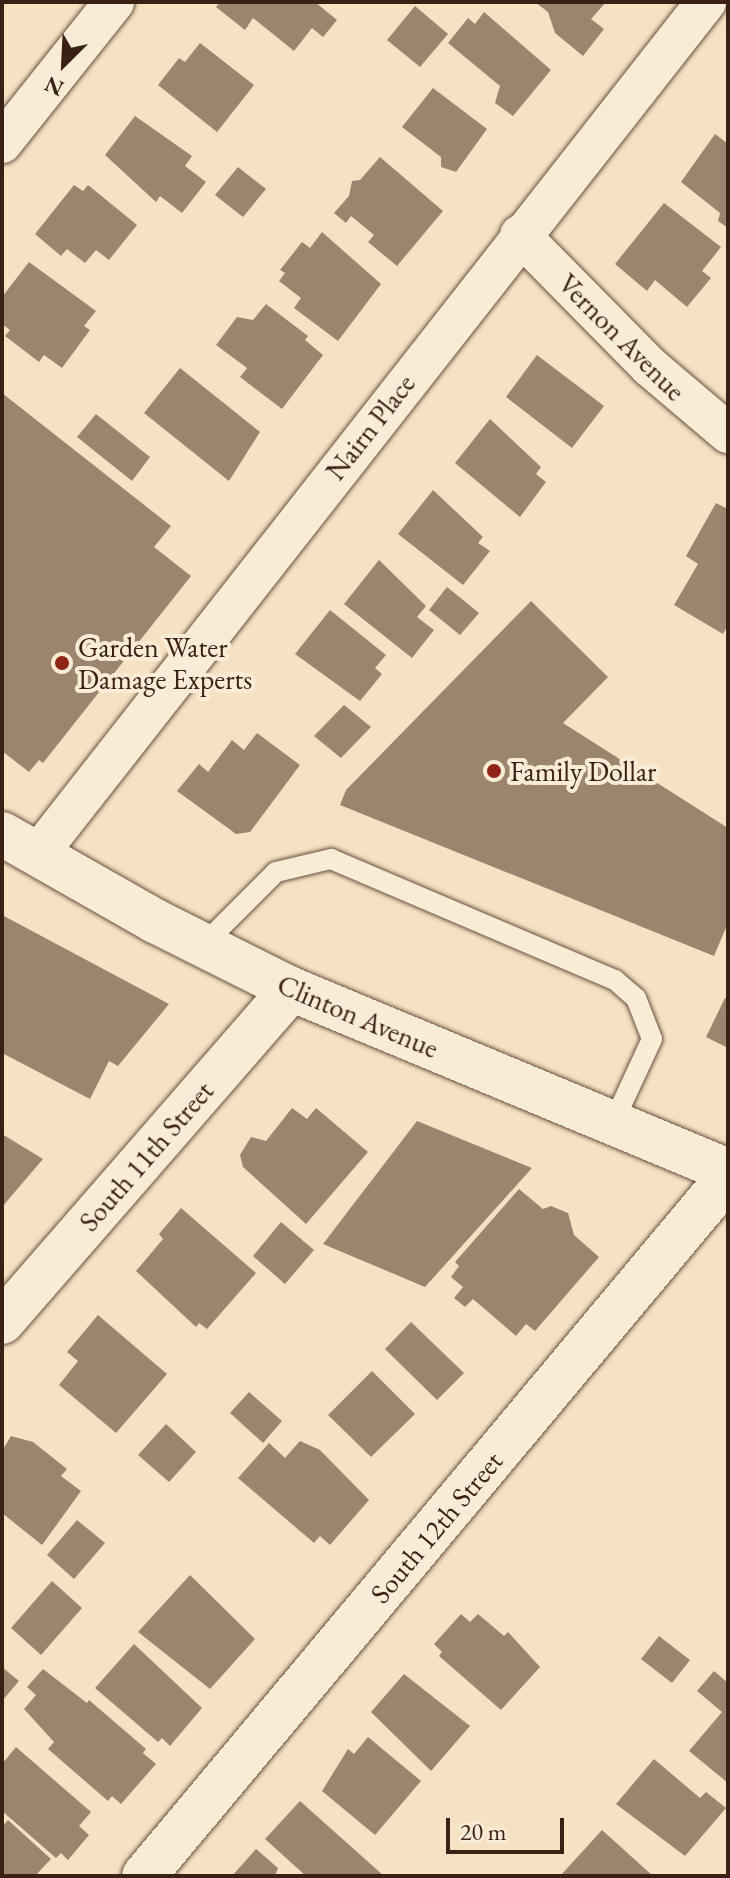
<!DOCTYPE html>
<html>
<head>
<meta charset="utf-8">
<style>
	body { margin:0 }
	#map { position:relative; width:730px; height:1878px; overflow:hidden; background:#f6e2c2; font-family:"EB Garamond",serif }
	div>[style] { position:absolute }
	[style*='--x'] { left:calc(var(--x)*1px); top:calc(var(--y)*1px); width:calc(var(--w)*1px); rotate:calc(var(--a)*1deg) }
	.building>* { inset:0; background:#9c856f }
	.roads { filter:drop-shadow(0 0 2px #695040) drop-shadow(0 0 2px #695040) }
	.service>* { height:20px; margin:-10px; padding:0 10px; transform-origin:10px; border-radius:10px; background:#f9ecd7 }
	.minor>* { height:40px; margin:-20px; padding:0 20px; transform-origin:20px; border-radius:20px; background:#f9ecd7 }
	.tertiary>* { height:44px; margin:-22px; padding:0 22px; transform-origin:22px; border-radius:22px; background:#f9ecd7 }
	.secondary>* { height:44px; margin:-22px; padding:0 22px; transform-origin:22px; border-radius:22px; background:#f9ecd7 }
	.dots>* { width:22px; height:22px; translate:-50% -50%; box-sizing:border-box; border:4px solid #f9ecd7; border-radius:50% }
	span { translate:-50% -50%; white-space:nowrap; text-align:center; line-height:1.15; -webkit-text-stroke:8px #f9ecd7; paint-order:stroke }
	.street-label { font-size:28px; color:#3a2015 }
	.poi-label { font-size:28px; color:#3a2015 }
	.left { translate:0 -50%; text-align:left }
	.frame { position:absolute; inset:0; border:4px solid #3a2015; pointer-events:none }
	.north { position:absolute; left:24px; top:24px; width:80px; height:80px; -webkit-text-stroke:6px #f9ecd7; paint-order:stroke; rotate:204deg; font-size:22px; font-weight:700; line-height:32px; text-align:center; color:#3a2015 }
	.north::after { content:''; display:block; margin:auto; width:28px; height:36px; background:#3a2015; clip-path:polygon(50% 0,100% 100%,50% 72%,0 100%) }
	.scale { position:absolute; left:446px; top:1818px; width:118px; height:36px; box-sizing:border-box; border:4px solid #3a2015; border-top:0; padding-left:10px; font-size:24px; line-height:28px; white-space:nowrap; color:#3a2015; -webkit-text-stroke:6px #f9ecd7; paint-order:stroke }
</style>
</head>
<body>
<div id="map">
	<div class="building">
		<div style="clip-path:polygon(220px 2px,315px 2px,337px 20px,323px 37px,312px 28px,294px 51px,253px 18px,245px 30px,216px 7px)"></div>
		<div style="clip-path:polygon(535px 2px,606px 2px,591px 19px,604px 29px,583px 56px,555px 33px,548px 12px)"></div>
		<div style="clip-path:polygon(415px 6px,448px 34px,420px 67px,387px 40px)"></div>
		<div style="clip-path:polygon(484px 12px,551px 70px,513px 116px,495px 103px,500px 86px,448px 43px,468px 18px,475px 24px)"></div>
		<div style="clip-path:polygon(200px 43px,254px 85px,217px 132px,158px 85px,179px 58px,185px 62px)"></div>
		<div style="clip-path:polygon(433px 88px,487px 129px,456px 172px,441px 167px,441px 157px,402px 127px)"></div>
		<div style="clip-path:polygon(135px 116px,192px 156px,185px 166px,206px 182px,182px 213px,160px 196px,156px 202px,105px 155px)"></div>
		<div style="clip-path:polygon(715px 134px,728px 144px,728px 228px,718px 221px,720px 213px,681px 182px)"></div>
		<div style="clip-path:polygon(380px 157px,443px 211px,397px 266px,368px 242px,374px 235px,351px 216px,346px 223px,334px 213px,349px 196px,352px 181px,360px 180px)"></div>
		<div style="clip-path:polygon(238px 167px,266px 189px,243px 217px,215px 195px)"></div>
		<div style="clip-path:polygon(74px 185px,83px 191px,88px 185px,137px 225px,109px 260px,96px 250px,85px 263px,67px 249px,61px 256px,35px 234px)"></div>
		<div style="clip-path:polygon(664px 203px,721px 247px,702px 271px,711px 278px,687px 307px,655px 280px,647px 291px,615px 264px)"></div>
		<div style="clip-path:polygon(322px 232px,381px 284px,338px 341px,294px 308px,301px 298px,279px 281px,285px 273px,280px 270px,302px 242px,310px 248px)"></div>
		<div style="clip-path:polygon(29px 262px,96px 311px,84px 326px,90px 330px,62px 368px,44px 355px,39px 362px,5px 336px,10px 330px,2px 324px,2px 297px)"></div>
		<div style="clip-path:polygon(266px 304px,308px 336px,305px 340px,323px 355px,282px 409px,240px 377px,247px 368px,216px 345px,237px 317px,253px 320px)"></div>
		<div style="clip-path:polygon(537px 355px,604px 406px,572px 448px,506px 397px)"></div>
		<div style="clip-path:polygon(180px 368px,260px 432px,229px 481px,144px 413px)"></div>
		<div style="clip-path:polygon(2px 393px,171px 526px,154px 547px,191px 576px,43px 763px,39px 760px,29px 772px,2px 751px)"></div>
		<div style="clip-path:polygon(96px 414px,150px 457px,132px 481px,77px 437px)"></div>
		<div style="clip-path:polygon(490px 419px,541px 467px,536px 474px,546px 482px,520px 517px,455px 463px)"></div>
		<div style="clip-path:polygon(433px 490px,483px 537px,478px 543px,490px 551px,463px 585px,398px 534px)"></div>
		<div style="clip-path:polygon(716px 503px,728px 509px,728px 625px,723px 634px,674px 605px,698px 564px,686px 556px)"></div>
		<div style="clip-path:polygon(379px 560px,426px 606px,417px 617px,434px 630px,412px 658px,344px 604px)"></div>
		<div style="clip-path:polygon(447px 587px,479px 613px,460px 635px,429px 610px)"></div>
		<div style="clip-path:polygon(531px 601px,608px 677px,563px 723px,728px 828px,728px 923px,714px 956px,340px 805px,346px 790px)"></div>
		<div style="clip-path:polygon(330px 610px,386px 655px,375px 668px,382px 674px,360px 701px,295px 654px)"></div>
		<div style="clip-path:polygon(344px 705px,371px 727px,341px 758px,314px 736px)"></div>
		<div style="clip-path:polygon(257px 733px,300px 765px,250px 832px,236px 834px,177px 791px,199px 764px,208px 772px,232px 740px,244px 750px)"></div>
		<div style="clip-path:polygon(2px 915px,169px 1004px,118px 1066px,109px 1061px,90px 1099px,2px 1053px)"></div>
		<div style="clip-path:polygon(725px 998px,728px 1000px,728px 1048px,706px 1037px)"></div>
		<div style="clip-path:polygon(292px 1108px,307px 1119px,316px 1108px,368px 1152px,306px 1224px,243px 1167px,240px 1155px,251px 1137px,266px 1141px)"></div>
		<div style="clip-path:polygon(417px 1121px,532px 1168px,425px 1287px,323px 1244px)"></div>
		<div style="clip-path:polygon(2px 1134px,43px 1159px,2px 1207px)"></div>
		<div style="clip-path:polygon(519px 1189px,543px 1209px,551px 1206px,568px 1213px,574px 1235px,599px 1257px,535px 1331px,526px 1324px,516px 1336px,473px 1299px,465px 1307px,454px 1298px,463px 1287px,451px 1277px,459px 1266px,455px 1262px)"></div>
		<div style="clip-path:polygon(181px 1208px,256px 1273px,207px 1329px,199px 1323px,196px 1327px,136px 1271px,163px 1239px,159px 1234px)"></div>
		<div style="clip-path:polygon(281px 1222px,314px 1250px,285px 1284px,253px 1256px)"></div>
		<div style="clip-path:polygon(98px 1315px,167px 1374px,116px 1433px,59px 1385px,78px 1361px,67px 1352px)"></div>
		<div style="clip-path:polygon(411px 1322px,464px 1373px,437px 1400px,385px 1349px)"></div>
		<div style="clip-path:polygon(372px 1371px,415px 1414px,371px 1457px,328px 1415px)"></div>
		<div style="clip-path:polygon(249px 1392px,282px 1421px,263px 1443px,230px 1413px)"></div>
		<div style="clip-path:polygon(166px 1424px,196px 1452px,169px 1482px,138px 1455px)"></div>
		<div style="clip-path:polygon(11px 1436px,33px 1442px,67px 1469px,61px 1476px,81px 1491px,42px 1545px,2px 1513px,2px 1451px)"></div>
		<div style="clip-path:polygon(300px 1441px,320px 1450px,369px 1500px,330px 1545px,320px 1536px,314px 1543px,238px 1478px,269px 1443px,285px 1458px)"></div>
		<div style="clip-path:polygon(77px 1520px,105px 1543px,74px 1579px,47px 1555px)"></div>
		<div style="clip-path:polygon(190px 1575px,255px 1639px,210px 1689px,138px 1632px)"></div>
		<div style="clip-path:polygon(52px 1581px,82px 1608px,41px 1655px,11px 1628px)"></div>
		<div style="clip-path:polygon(461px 1614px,470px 1622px,478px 1614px,504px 1636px,508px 1632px,540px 1667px,501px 1710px,439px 1656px,442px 1652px,434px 1644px)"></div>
		<div style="clip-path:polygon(659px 1636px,690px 1660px,672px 1683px,641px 1659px)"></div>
		<div style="clip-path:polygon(134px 1644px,202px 1708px,170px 1746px,162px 1738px,158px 1742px,95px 1688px)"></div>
		<div style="clip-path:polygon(2px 1667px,19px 1681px,2px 1701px)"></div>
		<div style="clip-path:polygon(43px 1669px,87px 1703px,89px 1700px,146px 1749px,143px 1753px,156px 1764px,121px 1804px,112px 1796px,108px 1801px,48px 1749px,54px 1742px,24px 1709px,36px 1695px,27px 1687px)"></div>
		<div style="clip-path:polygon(714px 1671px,728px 1683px,728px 1783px,689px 1751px,722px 1712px,697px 1691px)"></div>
		<div style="clip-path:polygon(404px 1674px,470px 1726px,431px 1771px,371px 1712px)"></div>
		<div style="clip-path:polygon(368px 1737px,421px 1781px,375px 1835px,322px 1791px,348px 1749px,354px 1754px)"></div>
		<div style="clip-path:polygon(16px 1747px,91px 1812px,79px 1826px,89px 1835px,68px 1860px,61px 1853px,56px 1858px,2px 1811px,2px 1764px)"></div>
		<div style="clip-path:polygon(654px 1759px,700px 1798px,706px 1792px,726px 1808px,685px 1856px,616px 1804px)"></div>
		<div style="clip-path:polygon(300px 1801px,384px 1876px,306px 1876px,265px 1839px)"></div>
		<div style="clip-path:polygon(8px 1820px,51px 1859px,35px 1876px,2px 1874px,2px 1827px)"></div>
		<div style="clip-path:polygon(602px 1830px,653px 1876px,561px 1875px)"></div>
		<div style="clip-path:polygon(256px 1849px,278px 1868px,275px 1876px,232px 1876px)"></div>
	</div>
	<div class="roads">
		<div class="service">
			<div style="--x:203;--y:945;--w:103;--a:-45"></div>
			<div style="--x:276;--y:872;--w:57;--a:-13.3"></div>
			<div style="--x:331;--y:859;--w:309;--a:23.1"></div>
			<div style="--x:615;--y:980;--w:28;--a:41"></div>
			<div style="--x:636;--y:998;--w:44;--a:68.7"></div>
			<div style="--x:652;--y:1039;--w:93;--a:114.9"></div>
		</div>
		<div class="minor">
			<div style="--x:2;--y:143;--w:180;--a:-51.5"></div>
			<div style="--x:520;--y:235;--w:184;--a:45.4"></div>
			<div style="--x:649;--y:366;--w:104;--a:40.3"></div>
			<div style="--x:38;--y:854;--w:1083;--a:-51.9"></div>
		</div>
		<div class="tertiary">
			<div style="--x:2;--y:1322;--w:441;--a:-49"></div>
			<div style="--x:144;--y:1876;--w:911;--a:-50.12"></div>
		</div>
		<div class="secondary">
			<div style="--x:2;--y:834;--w:176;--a:29.6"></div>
			<div style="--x:155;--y:921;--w:152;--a:26.6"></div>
			<div style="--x:291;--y:989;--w:473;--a:22.6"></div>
		</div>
	</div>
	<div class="dots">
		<div style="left:62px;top:663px;background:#8f2418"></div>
		<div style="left:494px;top:771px;background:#8f2418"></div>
	</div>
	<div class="street-label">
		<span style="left:622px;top:337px;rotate:45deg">Vernon Avenue</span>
		<span style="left:370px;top:427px;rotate:-52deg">Nairn Place</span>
		<span style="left:358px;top:1016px;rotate:23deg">Clinton Avenue</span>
		<span style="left:146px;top:1156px;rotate:-49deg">South 11th Street</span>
		<span style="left:436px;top:1527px;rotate:-50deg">South 12th Street</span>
	</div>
	<div class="poi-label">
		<span class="left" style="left:78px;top:663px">Garden Water<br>Damage Experts</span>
		<span class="left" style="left:510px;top:771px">Family Dollar</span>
	</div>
	<div class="frame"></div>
	<div class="north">N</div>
	<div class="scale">20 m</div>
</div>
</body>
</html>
